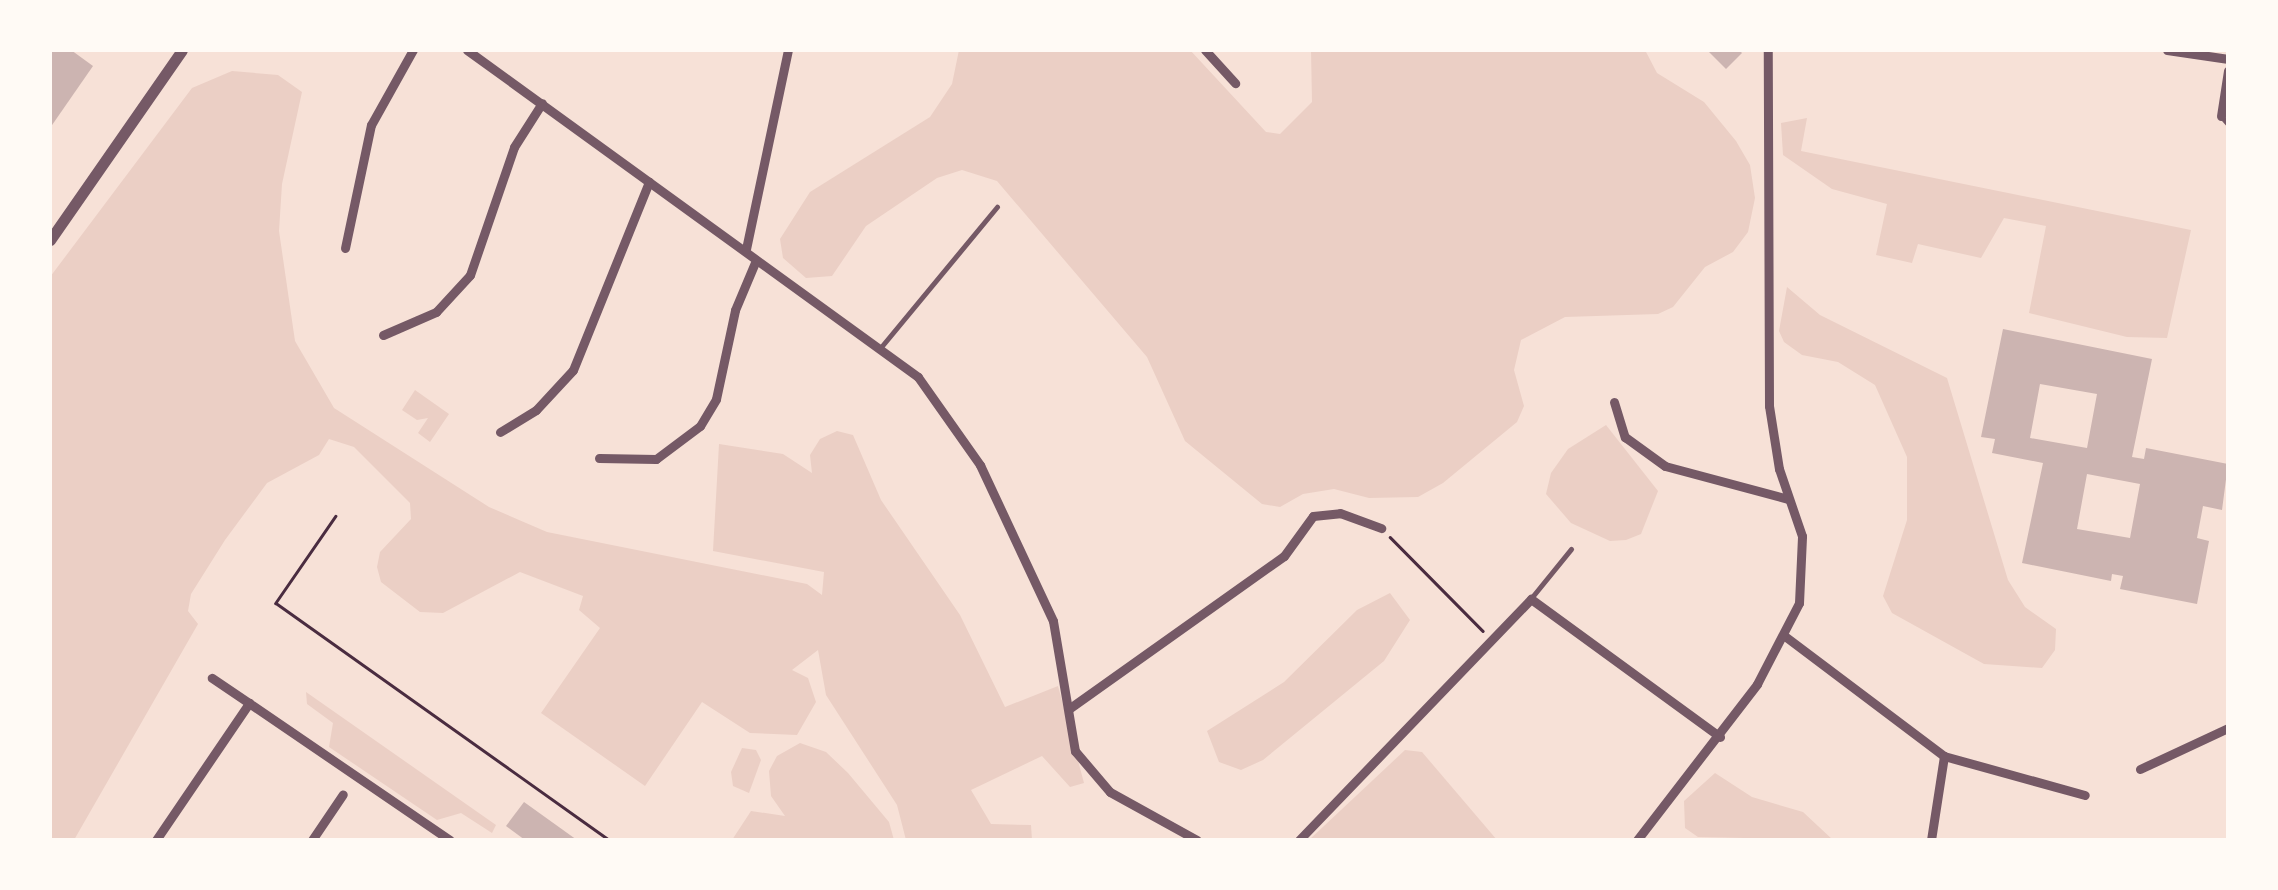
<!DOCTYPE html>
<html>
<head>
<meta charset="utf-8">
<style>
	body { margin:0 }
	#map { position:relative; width:2278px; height:890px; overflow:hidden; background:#f7e1d7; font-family:Roboto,sans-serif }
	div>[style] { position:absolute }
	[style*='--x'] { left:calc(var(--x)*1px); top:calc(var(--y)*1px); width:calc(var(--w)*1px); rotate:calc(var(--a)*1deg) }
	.green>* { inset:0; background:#ebcfc5 }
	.building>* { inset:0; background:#ccb4b1 }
	.path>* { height:2.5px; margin:-1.25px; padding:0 1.25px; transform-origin:1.25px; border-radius:1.25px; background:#4a2c40 }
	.service>* { height:5px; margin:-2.5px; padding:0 2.5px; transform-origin:2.5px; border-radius:2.5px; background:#755966 }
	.minor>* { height:9px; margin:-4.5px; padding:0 4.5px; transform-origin:4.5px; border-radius:4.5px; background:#755966 }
	.tertiary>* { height:11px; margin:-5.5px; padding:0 5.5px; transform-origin:5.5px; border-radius:5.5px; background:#755966 }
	span { translate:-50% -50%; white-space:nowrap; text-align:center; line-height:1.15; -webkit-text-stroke:8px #fffaf5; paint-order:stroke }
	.frame { position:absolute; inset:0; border:52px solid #fffaf5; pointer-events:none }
</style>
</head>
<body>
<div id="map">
	<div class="green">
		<div style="clip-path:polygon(959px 50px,1190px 50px,1266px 132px,1280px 134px,1312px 102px,1311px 50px,1645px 50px,1657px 73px,1704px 102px,1736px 141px,1750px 165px,1755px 198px,1748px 232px,1733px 252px,1705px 267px,1673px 307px,1658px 314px,1565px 317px,1521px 340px,1514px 370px,1524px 406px,1517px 422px,1443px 483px,1418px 497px,1369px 498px,1334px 489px,1303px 494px,1280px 507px,1262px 504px,1185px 441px,1147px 357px,997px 181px,962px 170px,937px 178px,866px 226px,832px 276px,806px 278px,783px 258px,780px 239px,810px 192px,930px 117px,952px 84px)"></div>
		<div style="clip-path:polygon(232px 71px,278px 75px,302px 92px,282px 184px,279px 231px,295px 341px,334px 408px,489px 507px,547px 532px,807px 584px,822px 595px,824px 572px,713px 551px,719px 444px,783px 454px,812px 473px,810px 455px,820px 439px,837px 431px,853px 435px,881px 500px,960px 615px,1005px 707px,1058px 686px,1084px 783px,1070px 787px,1042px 756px,971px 790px,991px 824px,1031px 825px,1032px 840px,906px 840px,897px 805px,826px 695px,818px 650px,792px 670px,808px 678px,816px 702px,797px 735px,750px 733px,702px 702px,645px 786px,541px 713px,600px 628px,579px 610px,583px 596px,520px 572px,443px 613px,420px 612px,381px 582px,377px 567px,380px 552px,411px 519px,410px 503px,354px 447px,329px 439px,319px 455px,267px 483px,225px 540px,191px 594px,188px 611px,198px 624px,74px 840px,50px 840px,50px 277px,192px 88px)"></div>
		<div style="clip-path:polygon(1807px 118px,1801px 151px,2191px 230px,2167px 338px,2127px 337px,2029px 313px,2046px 226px,2004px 218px,1981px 258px,1918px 244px,1912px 263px,1876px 255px,1887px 204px,1832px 189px,1783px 155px,1781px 123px)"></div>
		<div style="clip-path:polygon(1787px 287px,1820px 315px,1947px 378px,2008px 580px,2025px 607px,2056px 629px,2055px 650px,2042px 668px,1984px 664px,1892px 613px,1883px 596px,1907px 520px,1907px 457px,1875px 385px,1838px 362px,1802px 355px,1784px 342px,1779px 331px)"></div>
		<div style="clip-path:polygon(415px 390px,449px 414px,430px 442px,418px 433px,428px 418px,417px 420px,402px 410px)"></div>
		<div style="clip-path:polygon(1606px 425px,1658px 491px,1641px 534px,1626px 540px,1610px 541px,1571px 523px,1546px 494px,1551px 473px,1568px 449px)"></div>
		<div style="clip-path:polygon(1390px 593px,1410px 620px,1384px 661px,1263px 760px,1241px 770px,1219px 762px,1207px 731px,1284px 682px,1357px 610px)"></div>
		<div style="clip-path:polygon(306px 692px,496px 825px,492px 833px,461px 813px,437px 820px,329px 747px,333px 723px,307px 704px)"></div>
		<div style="clip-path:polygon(800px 743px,826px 752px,848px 773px,889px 822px,894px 840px,732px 840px,751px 811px,785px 816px,771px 796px,769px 771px,777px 756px)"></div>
		<div style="clip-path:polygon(742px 748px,756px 750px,761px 760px,749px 793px,733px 786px,731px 772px)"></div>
		<div style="clip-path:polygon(1405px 750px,1422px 752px,1497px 840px,1309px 840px)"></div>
		<div style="clip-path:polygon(1715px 773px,1752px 797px,1803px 812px,1833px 840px,1698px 837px,1685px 828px,1684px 801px)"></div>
	</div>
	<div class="building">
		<div style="clip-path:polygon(50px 50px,71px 50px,93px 66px,50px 128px)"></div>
		<div style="clip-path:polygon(1707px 50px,1739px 50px,1742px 53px,1726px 69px)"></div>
		<div style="clip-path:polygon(evenodd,2003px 329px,2152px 359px,2132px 457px,2144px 459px,2146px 448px,2228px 464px,2222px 510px,2203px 506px,2197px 538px,2209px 541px,2197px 604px,2120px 589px,2123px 576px,2112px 574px,2111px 581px,2022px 563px,2043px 463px,1992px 453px,1995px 439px,1981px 437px,2003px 329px,2040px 384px,2097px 394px,2087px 448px,2030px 438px,2040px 384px,2003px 329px,2087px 474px,2140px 484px,2130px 538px,2077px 529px,2087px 474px)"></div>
		<div style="clip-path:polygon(524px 802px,577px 840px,525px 840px,506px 826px)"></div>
	</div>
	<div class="path">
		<div style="--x:336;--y:516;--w:106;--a:124.6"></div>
		<div style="--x:276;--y:603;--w:409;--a:35.4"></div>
		<div style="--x:1390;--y:537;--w:132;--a:45.3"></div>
	</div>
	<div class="service">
		<div style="--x:2221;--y:116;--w:11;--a:49"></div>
		<div style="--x:881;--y:347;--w:182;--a:-50.4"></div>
		<div style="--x:1532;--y:597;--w:62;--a:-50.9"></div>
	</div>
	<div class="minor">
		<div style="--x:467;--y:50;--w:557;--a:35.94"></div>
		<div style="--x:918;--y:377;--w:108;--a:54.8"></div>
		<div style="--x:980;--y:465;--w:172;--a:64.9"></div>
		<div style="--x:1053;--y:621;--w:132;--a:80.4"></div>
		<div style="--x:1075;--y:751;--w:54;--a:49.5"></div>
		<div style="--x:1110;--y:792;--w:99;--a:28.9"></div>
		<div style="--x:1205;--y:50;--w:45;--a:47.7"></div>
		<div style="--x:2167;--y:50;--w:62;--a:8.4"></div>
		<div style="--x:2221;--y:116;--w:46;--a:-81.2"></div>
		<div style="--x:345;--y:248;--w:126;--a:-78.1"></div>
		<div style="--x:371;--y:125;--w:86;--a:-60.8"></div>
		<div style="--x:746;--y:249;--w:203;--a:-78.1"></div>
		<div style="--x:383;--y:335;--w:58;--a:-23.5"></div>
		<div style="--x:436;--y:312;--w:50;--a:-47.4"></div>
		<div style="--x:470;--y:275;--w:135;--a:-71"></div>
		<div style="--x:514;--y:147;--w:52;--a:-57.5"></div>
		<div style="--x:1614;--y:402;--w:37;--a:73"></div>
		<div style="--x:1625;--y:437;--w:49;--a:35.9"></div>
		<div style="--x:1665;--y:466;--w:127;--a:15"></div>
		<div style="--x:500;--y:432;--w:42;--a:-31.4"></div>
		<div style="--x:536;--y:410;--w:54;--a:-47.2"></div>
		<div style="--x:573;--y:370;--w:203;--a:-68"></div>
		<div style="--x:599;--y:458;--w:57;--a:1"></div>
		<div style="--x:656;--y:459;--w:55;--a:-36.9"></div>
		<div style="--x:700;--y:426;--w:31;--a:-59"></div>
		<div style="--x:716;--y:399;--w:91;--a:-77.9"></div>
		<div style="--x:735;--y:310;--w:54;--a:-67.2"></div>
		<div style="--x:1786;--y:637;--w:198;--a:37"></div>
		<div style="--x:1944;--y:756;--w:85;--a:98.8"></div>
		<div style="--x:249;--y:703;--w:243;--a:34.3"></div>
		<div style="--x:1070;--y:708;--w:262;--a:-35.4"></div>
		<div style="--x:1284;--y:556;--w:49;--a:-54.1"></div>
		<div style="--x:1313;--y:516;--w:27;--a:-6"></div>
		<div style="--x:1340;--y:513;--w:44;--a:20.1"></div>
		<div style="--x:1944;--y:756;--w:146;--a:15.5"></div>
		<div style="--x:2140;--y:769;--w:97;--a:-25"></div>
		<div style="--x:156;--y:840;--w:166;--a:-55.8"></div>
		<div style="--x:249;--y:703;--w:45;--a:-146"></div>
		<div style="--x:312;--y:840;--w:55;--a:-56"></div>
		<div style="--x:1299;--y:840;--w:335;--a:-46.1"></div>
		<div style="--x:1531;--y:599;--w:234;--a:36.1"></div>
		<div style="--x:1637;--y:840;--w:197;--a:-52.4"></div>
		<div style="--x:1757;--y:684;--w:91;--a:-62.6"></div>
		<div style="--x:1799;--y:603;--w:67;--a:-87.4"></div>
		<div style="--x:1802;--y:536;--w:71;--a:-108.9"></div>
		<div style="--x:1779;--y:469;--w:64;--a:-99"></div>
		<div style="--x:1769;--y:406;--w:356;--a:-90.2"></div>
	</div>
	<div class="tertiary">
		<div style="--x:50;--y:240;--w:231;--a:-55.2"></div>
	</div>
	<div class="frame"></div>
</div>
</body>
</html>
